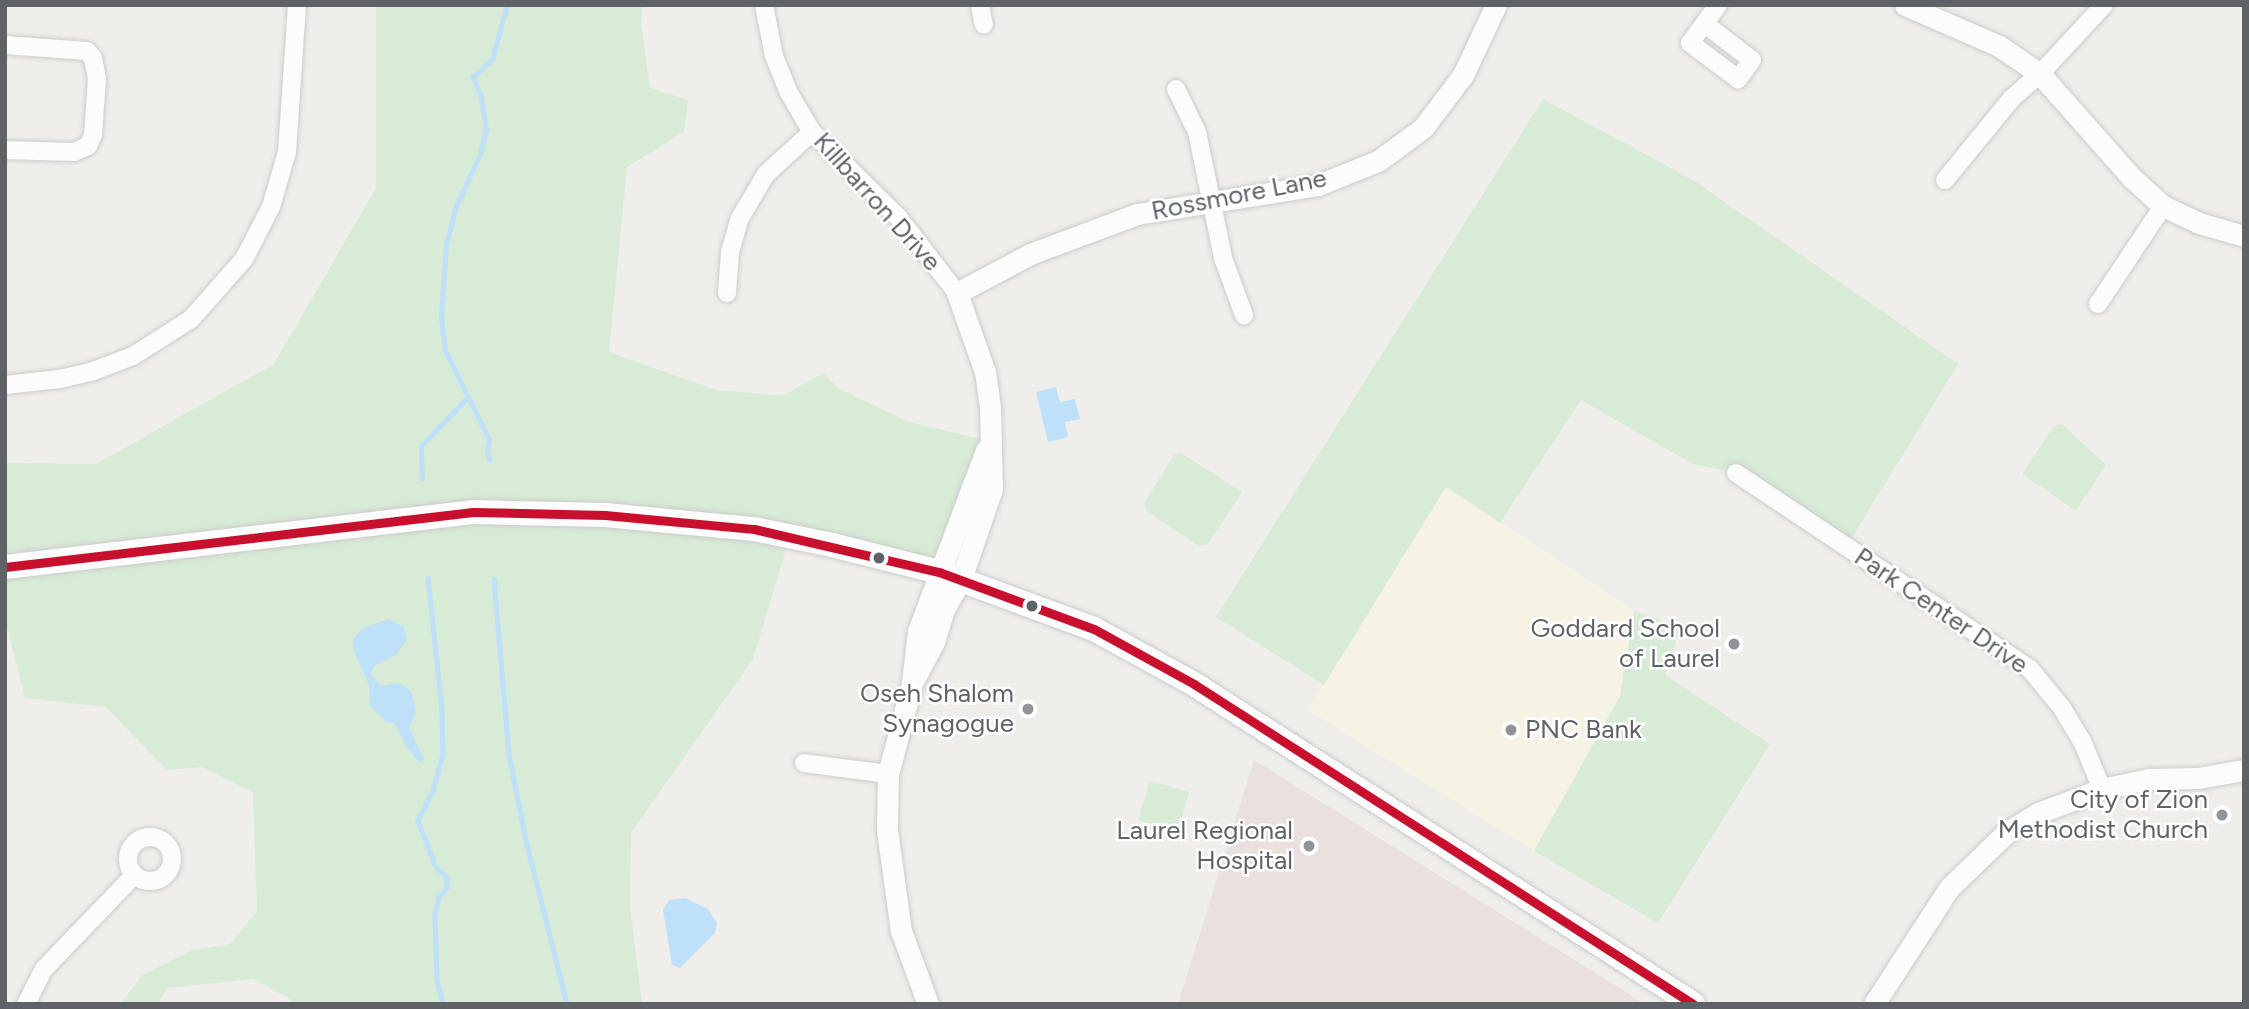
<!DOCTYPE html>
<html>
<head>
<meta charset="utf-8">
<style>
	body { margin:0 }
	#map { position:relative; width:2249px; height:1009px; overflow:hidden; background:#efeeea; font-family:Figtree,sans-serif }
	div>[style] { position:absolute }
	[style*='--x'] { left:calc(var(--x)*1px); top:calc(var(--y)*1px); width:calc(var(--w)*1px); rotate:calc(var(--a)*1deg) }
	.commercial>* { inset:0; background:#f7f3e4 }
	.medical>* { inset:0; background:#eae0de }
	.green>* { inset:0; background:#d8ebd6 }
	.water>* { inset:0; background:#bfe0f9 }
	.stream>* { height:4.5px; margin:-2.25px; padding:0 2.25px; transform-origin:2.25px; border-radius:2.25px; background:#bfe0f9 }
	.roads { filter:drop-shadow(0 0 2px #cbcccc) drop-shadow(0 0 2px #cbcccc) }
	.minor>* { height:18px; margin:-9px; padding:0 9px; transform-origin:9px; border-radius:9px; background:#fdfcfc }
	.minor>.ring { margin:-9px; padding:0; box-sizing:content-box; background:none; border:18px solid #fdfcfc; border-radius:50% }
	.tertiary>* { height:21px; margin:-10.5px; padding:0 10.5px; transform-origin:10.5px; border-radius:10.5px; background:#fdfcfc }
	.secondary>* { height:24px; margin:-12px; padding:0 12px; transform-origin:12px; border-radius:12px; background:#fdfcfc }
	.bus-1>* { height:9px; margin:-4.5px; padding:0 4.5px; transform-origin:4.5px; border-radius:4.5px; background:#c8102e }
	.dots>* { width:19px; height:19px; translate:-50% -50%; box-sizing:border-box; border:4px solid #fff; border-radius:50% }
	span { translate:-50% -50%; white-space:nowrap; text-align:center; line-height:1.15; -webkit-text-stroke:5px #fff; paint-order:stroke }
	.street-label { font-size:26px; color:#5f6368 }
	.poi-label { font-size:26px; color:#5f6368 }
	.right { translate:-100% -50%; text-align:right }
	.left { translate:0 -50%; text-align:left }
	.frame { position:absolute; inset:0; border:7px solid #5f6368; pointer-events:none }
</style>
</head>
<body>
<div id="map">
	<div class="commercial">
		<div style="clip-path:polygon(1446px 486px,1634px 611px,1620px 696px,1534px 851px,1308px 710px)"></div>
	</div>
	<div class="medical">
		<div style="clip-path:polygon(1254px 760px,1626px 992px,1642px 1004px,1178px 1004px)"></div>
	</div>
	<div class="green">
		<div style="clip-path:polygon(376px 5px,643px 5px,641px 22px,650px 88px,688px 100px,684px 132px,627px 167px,609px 352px,716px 390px,783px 396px,823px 373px,838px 388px,909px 422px,989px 441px,939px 572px,790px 536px,753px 659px,631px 833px,630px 907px,642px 1004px,292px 1004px,289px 998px,253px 979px,167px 988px,158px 1004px,120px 1004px,143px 975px,193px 950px,230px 944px,257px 911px,253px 793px,201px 767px,167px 770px,106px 707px,25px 698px,5px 619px,5px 463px,96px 464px,274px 364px,376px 188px)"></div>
		<div style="clip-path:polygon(1543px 99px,1693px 180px,1958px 364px,1847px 546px,1736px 473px,1693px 464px,1581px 400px,1500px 523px,1446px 487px,1324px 685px,1216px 617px)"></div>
		<div style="clip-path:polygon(2062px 424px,2106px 465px,2076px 511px,2022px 474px,2054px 426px)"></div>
		<div style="clip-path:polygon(1181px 453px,1242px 492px,1207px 545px,1199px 546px,1146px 511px,1144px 503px,1175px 454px)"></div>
		<div style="clip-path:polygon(1634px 611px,1681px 627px,1665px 675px,1770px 744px,1658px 923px,1534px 851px,1620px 696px)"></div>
		<div style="clip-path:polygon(1150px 781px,1189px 792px,1178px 832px,1138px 820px)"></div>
	</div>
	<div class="water">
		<div style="clip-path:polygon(1056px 387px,1060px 402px,1075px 399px,1080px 419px,1065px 422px,1068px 437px,1048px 442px,1036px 392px)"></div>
		<div style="clip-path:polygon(388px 619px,404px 626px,407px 640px,396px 655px,375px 665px,370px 674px,382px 686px,396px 683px,405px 686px,412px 693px,416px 713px,409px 727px,424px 760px,420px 763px,408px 749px,394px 723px,386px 722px,370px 706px,369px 685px,354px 651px,353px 639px,362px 629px)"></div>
		<div style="clip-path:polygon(685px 898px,708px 909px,717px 923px,715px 933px,680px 968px,672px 965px,663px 910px,669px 900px)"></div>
	</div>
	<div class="stream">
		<div style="--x:490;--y:461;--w:9;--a:-108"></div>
		<div style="--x:487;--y:452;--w:12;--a:-81"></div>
		<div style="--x:489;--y:440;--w:100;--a:-116.1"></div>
		<div style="--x:445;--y:350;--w:33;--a:-97"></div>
		<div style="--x:441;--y:317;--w:73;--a:-86.1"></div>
		<div style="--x:446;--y:244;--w:39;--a:-75"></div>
		<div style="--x:456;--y:206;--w:56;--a:-64.8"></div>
		<div style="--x:480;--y:155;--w:27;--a:-77"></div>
		<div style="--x:486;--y:129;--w:32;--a:-99"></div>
		<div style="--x:481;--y:97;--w:22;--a:-112"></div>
		<div style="--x:473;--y:77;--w:26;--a:-43"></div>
		<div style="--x:492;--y:59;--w:56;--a:-74.5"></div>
		<div style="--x:422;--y:479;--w:33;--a:-92"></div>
		<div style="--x:421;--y:446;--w:66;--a:-46.2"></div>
		<div style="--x:428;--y:578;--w:132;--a:83.9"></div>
		<div style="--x:442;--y:709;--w:46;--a:88.8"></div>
		<div style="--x:443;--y:755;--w:37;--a:106"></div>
		<div style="--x:433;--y:791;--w:34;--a:117"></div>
		<div style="--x:418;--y:821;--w:49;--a:68.6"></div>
		<div style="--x:436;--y:867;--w:16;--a:45"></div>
		<div style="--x:447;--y:878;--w:10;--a:90"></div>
		<div style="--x:447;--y:888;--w:13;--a:129"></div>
		<div style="--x:439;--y:898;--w:16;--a:105"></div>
		<div style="--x:435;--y:913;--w:67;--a:88.3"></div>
		<div style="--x:437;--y:980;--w:25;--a:76"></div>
		<div style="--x:494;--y:579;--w:176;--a:85.1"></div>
		<div style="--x:509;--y:754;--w:93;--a:78.8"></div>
		<div style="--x:527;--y:845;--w:164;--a:75.9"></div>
	</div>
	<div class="roads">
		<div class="minor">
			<div style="--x:764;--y:5;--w:52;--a:78.9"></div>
			<div style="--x:774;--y:56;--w:40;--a:68"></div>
			<div style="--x:789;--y:93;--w:45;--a:59.5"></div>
			<div style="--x:812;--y:132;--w:121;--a:44.7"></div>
			<div style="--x:898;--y:217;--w:96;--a:52.2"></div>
			<div style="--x:980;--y:5;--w:20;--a:79"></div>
			<div style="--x:1705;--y:24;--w:59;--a:37.5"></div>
			<div style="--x:1752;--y:60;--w:24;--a:126"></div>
			<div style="--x:1738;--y:79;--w:60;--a:-143.1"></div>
			<div style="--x:1690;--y:43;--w:47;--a:-53.6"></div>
			<div style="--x:5;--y:45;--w:82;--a:4.2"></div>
			<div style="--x:87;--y:51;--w:9;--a:49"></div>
			<div style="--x:93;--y:58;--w:21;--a:79"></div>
			<div style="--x:97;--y:79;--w:56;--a:94.1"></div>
			<div style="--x:93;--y:135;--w:12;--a:114"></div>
			<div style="--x:88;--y:146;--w:15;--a:157"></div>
			<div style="--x:74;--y:152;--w:69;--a:-178.3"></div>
			<div style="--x:1176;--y:89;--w:48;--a:64"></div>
			<div style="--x:1197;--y:132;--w:129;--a:78.3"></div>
			<div style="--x:1223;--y:258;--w:61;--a:69.8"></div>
			<div style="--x:1945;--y:180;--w:106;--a:-50.7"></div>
			<div style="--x:2012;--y:98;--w:37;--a:-41"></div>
			<div style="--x:2040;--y:74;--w:94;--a:-47.2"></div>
			<div style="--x:727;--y:293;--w:41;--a:-85.8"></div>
			<div style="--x:730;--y:252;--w:33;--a:-74"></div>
			<div style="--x:739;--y:220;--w:53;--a:-59.6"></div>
			<div style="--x:766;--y:174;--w:62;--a:-42.4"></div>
			<div style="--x:2098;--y:304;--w:118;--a:-56.4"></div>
			<div style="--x:5;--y:385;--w:55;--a:-6.2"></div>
			<div style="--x:60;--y:379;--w:32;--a:-13"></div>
			<div style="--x:91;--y:372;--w:45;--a:-20.9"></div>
			<div style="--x:133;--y:356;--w:69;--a:-32.5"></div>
			<div style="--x:191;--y:319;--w:80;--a:-48.5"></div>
			<div style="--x:244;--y:259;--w:59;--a:-62.6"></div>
			<div style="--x:271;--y:207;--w:57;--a:-73.8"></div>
			<div style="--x:287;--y:152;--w:147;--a:-86.1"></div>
			<div style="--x:1736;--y:473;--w:353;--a:33.7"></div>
			<div style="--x:2030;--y:669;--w:50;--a:50.6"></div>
			<div style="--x:2062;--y:708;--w:39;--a:59"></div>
			<div style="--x:2082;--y:741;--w:52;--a:67.4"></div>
			<div style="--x:804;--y:763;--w:85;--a:7.5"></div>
			<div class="ring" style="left:128px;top:837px;width:26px;height:26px"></div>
			<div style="--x:26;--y:1004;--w:39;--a:-63"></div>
			<div style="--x:44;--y:969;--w:130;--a:-46.2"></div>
		</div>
		<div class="tertiary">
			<div style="--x:1905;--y:5;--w:103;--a:23.6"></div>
			<div style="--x:1999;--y:46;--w:50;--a:34.3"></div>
			<div style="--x:2040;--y:74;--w:139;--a:48.5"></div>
			<div style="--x:2132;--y:178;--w:42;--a:42.1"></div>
			<div style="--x:2163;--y:206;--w:40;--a:25"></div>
			<div style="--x:2199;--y:223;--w:47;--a:16.1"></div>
			<div style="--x:912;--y:683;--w:47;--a:-61.8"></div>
			<div style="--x:934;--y:642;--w:34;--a:-73"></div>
			<div style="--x:944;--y:609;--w:34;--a:-60"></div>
			<div style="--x:961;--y:579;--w:95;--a:-71"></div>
			<div style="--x:992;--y:489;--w:82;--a:-91.4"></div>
			<div style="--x:990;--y:407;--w:35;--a:-98"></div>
			<div style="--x:985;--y:372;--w:84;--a:-109.5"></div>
			<div style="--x:957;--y:293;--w:83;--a:-28.1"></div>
			<div style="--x:1030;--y:254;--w:114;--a:-20.5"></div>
			<div style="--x:1137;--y:214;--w:183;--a:-9.1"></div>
			<div style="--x:1318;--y:185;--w:65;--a:-21.8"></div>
			<div style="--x:1378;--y:161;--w:56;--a:-36.3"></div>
			<div style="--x:1423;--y:128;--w:66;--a:-53"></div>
			<div style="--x:1463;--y:75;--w:77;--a:-64.8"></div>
			<div style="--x:928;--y:1004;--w:78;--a:-110.3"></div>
			<div style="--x:901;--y:931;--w:102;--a:-97.9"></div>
			<div style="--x:887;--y:830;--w:56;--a:-89"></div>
			<div style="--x:888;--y:774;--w:94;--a:-75.2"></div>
			<div style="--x:912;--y:683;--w:52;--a:-83.4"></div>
			<div style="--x:918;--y:631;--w:193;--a:-69.4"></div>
			<div style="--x:1874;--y:1004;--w:138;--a:-57.1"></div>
			<div style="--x:1949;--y:888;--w:79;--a:-44"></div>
			<div style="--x:2006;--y:833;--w:38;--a:-32"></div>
			<div style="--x:2038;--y:813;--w:68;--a:-20.6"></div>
			<div style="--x:2102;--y:789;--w:48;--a:-12"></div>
			<div style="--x:2149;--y:779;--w:49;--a:-1.2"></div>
			<div style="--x:2198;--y:778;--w:47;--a:-9.9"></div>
		</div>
		<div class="secondary">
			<div style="--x:5;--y:567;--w:471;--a:-6.7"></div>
			<div style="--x:473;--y:512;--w:132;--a:1.3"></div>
			<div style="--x:605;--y:515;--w:150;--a:5.4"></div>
			<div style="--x:754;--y:529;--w:80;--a:11.6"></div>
			<div style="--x:832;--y:545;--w:110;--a:14.2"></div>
			<div style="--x:939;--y:572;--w:165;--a:20.2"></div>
			<div style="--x:1094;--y:629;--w:114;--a:28.8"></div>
			<div style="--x:1194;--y:684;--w:593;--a:32.67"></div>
		</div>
	</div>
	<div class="bus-1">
		<div style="--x:5;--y:567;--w:471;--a:-6.7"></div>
		<div style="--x:473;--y:512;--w:132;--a:1.3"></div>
		<div style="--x:605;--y:515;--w:150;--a:5.4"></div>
		<div style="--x:754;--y:529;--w:190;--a:13.1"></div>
		<div style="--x:939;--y:572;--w:165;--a:20.2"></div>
		<div style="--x:1094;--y:629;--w:114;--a:28.8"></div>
		<div style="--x:1194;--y:684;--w:593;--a:32.67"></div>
	</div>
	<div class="dots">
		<div style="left:879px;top:558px;background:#5f6368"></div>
		<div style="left:1032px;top:606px;background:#5f6368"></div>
		<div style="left:1734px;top:644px;background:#919496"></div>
		<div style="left:1028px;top:709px;background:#919496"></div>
		<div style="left:1511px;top:730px;background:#919496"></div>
		<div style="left:2222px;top:815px;background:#919496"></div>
		<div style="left:1309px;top:846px;background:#919496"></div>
	</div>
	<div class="street-label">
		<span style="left:1239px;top:195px;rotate:-11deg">Rossmore Lane</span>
		<span style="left:877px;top:202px;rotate:48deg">Killbarron Drive</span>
		<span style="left:1941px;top:611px;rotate:34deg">Park Center Drive</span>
	</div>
	<div class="poi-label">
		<span class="right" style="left:1720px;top:644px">Goddard School<br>of Laurel</span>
		<span class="right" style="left:1014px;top:709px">Oseh Shalom<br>Synagogue</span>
		<span class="left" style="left:1525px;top:730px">PNC Bank</span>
		<span class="right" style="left:2208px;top:815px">City of Zion<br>Methodist Church</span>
		<span class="right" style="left:1293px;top:846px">Laurel Regional<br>Hospital</span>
	</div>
	<div class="frame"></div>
</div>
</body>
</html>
